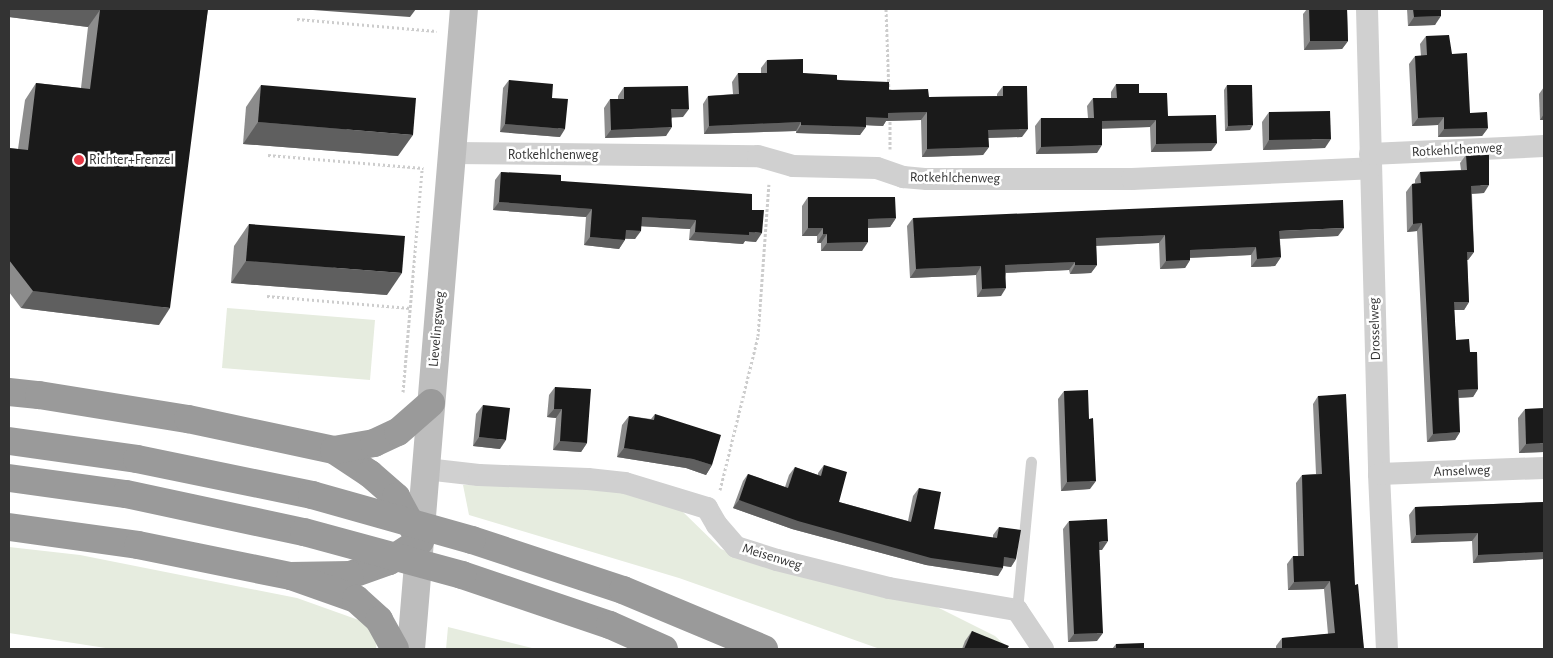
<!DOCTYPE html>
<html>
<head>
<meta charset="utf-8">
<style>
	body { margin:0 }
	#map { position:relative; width:1553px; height:658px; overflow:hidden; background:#fff; font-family:"Alegreya Sans",sans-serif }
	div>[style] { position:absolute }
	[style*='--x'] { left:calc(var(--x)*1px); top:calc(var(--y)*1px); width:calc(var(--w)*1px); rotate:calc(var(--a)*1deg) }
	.green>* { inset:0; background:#e6ecdf }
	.path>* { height:3px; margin-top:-1.5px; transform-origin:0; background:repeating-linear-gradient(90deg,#cdcdcd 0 2.5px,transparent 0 5px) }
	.lane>* { height:11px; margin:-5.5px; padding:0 5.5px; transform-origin:5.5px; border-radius:5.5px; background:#d0d0d0 }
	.street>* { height:22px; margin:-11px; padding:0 11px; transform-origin:11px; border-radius:11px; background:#d0d0d0 }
	.secondary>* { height:28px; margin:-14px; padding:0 14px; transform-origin:14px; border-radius:14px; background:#bdbdbd }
	.highway>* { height:28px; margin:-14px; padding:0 14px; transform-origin:14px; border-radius:14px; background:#9a9a9a }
	.highway-bridge>* { height:28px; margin:-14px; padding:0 14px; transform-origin:14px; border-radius:14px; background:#9a9a9a }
	.wall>* { inset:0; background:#8c8c8c }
	.shaded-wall>* { inset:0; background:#5f5f5f }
	.building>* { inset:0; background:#1a1a1a }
	.dots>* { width:14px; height:14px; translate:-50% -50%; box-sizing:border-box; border:2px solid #fff; border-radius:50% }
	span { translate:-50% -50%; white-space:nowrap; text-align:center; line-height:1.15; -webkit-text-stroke:5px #fff; paint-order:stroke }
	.street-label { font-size:14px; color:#333 }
	.poi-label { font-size:14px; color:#333 }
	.left { translate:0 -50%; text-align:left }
	.frame { position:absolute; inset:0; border:10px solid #333; pointer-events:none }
</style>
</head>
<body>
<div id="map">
	<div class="green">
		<div style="clip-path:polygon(227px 308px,375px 320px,370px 380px,222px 368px)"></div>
		<div style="clip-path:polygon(463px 485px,607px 487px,682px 511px,721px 549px,741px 557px,929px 603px,995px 636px,1009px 649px,880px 649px,679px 578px,469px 515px)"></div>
		<div style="clip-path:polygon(9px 547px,80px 555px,297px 598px,367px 623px,377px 639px,376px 649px,112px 649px,9px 633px)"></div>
		<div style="clip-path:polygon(448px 627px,536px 649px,537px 649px,446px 649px)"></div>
	</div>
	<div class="path">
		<div style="--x:886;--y:9;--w:85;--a:88"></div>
		<div style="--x:297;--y:19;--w:140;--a:4.9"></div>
		<div style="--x:890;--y:117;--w:32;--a:90"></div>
		<div style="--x:268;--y:155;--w:156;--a:4.8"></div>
		<div style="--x:267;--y:296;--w:144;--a:4.8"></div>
		<div style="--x:403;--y:392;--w:224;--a:-85.1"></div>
		<div style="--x:720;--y:490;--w:159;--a:-76.1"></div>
		<div style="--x:758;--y:336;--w:152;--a:-85.9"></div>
	</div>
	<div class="lane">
		<div style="--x:1017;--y:610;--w:149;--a:-84.6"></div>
	</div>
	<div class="street">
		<div style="--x:1367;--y:9;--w:465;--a:88.5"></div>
		<div style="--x:1379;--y:474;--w:175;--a:87.4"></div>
		<div style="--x:452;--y:153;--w:306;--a:0.6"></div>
		<div style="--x:758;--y:156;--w:36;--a:16"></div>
		<div style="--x:793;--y:166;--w:84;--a:1.4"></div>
		<div style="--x:877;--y:168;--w:28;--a:19"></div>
		<div style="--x:903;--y:177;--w:24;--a:5"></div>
		<div style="--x:927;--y:179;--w:205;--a:0"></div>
		<div style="--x:1132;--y:179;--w:239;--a:-2.6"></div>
		<div style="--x:1370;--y:154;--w:174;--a:-2.6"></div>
		<div style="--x:426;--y:469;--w:53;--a:6.5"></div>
		<div style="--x:479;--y:475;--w:109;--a:2.1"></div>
		<div style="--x:588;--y:479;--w:37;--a:6"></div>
		<div style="--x:625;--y:483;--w:86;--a:17"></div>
		<div style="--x:707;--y:508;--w:20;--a:60"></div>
		<div style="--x:717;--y:525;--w:29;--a:49"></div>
		<div style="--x:736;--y:547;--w:43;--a:17.6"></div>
		<div style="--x:777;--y:560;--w:115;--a:14"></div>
		<div style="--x:889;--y:588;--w:130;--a:9.8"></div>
		<div style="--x:1017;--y:610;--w:47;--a:56.3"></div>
		<div style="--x:1379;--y:474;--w:165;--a:-2.1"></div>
	</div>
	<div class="secondary">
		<div style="--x:411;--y:649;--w:642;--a:-85.27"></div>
	</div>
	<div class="highway">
		<div style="--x:9;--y:392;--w:30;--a:6"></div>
		<div style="--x:39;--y:395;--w:151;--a:9.2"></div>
		<div style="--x:188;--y:419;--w:149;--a:12"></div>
		<div style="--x:334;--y:450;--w:43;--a:33.7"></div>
		<div style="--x:370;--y:474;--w:35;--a:41"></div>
		<div style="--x:396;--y:497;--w:50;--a:61.4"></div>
		<div style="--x:420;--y:541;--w:37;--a:147"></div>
		<div style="--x:389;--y:561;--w:41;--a:160.3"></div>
		<div style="--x:350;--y:575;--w:59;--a:179"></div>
		<div style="--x:334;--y:450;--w:41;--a:-9.9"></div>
		<div style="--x:374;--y:443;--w:26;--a:-25"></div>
		<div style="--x:398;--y:432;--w:44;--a:-41.3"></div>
		<div style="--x:9;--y:527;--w:130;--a:7.9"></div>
		<div style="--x:138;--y:545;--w:156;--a:11.5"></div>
		<div style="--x:291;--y:576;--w:69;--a:19.5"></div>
		<div style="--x:356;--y:599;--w:31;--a:42"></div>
		<div style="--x:379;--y:620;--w:33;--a:61"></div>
		<div style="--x:472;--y:540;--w:159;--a:18.3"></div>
		<div style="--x:623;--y:590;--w:153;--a:22.7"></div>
		<div style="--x:462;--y:575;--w:156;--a:18.7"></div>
		<div style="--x:610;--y:625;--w:59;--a:24"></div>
	</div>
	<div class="highway-bridge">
		<div style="--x:9;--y:441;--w:129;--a:8"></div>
		<div style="--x:137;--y:459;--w:179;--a:11.6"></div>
		<div style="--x:312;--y:495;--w:166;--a:15.7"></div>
		<div style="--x:9;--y:478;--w:118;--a:7.8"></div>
		<div style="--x:126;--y:494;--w:182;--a:12.1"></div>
		<div style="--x:304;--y:532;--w:164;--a:15.2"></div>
	</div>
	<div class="wall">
		<div style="clip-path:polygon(9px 9px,208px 9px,159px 325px,21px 308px,9px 292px,9px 148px,18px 149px,25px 100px,36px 83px,81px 88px,88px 27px,9px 17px)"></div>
		<div style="clip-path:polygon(1307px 9px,1347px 9px,1348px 41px,1342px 49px,1304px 50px,1303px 14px)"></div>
		<div style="clip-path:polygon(1407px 9px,1441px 9px,1435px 25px,1408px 26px)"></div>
		<div style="clip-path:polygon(1426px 36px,1452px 54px,1470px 113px,1488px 128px,1482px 136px,1438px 137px,1438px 125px,1412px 126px,1409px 64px,1415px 56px,1421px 56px,1420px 44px)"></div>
		<div style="clip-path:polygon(767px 60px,803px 73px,929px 97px,997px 96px,997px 94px,1003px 86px,1022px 137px,988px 138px,989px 147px,983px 155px,922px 157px,921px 120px,886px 121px,883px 126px,866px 125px,860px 135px,796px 133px,796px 131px,704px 134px,703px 104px,708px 96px,733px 94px,732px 82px,738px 73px,761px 73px,761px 68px)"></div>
		<div style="clip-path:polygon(509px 80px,552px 98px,560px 137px,500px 132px,503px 88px)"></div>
		<div style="clip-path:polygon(1116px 84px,1139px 93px,1168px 116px,1217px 143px,1211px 151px,1151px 152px,1150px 127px,1102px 128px,1097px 153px,1036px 154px,1035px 126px,1041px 118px,1088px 118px,1087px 106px,1093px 98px,1111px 98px,1111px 92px)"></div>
		<div style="clip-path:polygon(261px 85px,398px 156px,243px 144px,246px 107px)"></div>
		<div style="clip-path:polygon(1227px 85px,1250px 130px,1225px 131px,1224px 90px)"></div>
		<div style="clip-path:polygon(624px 87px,683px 117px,672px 117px,666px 136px,605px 138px,604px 108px,610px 99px,618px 99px,618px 96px)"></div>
		<div style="clip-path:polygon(1544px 87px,1544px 120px,1540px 120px,1539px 94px)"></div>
		<div style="clip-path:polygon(1269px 112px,1325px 148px,1263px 150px,1262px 122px)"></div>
		<div style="clip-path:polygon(1466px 155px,1484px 193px,1472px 194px,1474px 252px,1468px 260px,1467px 260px,1469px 302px,1464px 310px,1454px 310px,1456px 340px,1470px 352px,1478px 389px,1473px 397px,1459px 398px,1460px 432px,1455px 440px,1427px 442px,1417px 231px,1407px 232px,1406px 192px,1412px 184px,1415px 183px,1415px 180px,1420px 172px,1461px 170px,1460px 163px)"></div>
		<div style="clip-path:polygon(501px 172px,752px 210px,756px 242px,745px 241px,743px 244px,689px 240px,690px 229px,641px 226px,635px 239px,625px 239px,619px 249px,584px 245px,586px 217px,493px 210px,495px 180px)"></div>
		<div style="clip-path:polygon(808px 197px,896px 218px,890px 227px,868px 228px,862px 251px,821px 251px,821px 243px,817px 243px,817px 236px,802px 236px,802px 206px)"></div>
		<div style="clip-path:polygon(913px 218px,1338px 236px,1280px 239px,1281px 257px,1275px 266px,1251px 267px,1251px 255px,1190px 258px,1190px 260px,1185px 268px,1160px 269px,1159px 243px,1096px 246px,1097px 265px,1091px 273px,1070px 274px,1069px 270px,1006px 273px,1001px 296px,977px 297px,976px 275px,910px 278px,907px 226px)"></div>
		<div style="clip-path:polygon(249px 224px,387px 295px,231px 283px,234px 246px)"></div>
		<div style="clip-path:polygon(555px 387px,587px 443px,581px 452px,553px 450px,556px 418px,547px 417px,549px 395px)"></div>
		<div style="clip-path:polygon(1064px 391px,1089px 419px,1090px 489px,1061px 491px,1058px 399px)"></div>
		<div style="clip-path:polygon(1318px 396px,1355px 585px,1364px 649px,1276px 649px,1276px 646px,1282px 638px,1328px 634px,1324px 589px,1288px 590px,1287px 564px,1293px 556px,1298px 556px,1296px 483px,1302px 475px,1316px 474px,1313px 404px)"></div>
		<div style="clip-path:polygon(483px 405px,500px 449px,473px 446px,476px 414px)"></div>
		<div style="clip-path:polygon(1525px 409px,1544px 452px,1519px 453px,1518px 418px)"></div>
		<div style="clip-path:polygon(655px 414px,712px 465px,706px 475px,686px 468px,617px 457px,622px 425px,629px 416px,651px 419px)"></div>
		<div style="clip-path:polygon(824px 465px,839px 502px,908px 521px,913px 496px,919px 488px,934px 529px,993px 538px,993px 535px,999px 527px,1016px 559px,1011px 567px,1003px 566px,998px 576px,926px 565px,792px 529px,733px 508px,743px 481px,748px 474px,785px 487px,789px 475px,795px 467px,818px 475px,818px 473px)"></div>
		<div style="clip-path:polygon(1544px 502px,1544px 559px,1473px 563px,1472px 541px,1411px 543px,1409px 515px,1415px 507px)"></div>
		<div style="clip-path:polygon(1069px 521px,1102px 550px,1099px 550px,1097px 641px,1068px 642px,1063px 529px)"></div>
		<div style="clip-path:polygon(972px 631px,1007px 649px,962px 649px,965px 641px)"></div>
		<div style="clip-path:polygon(1116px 644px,1144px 649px,1112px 649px)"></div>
	</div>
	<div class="shaded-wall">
		<div style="clip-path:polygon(9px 9px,92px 9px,100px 10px,88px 27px,9px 17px)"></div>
		<div style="clip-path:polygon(299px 9px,416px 9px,410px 17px)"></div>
		<div style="clip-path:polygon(1441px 16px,1435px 25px,1408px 26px,1414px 17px)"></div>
		<div style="clip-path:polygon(1310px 41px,1348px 41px,1342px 49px,1304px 50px)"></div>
		<div style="clip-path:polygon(671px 109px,689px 109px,683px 117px,665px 118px)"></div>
		<div style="clip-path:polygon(927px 112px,921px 120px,886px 121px,883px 126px,861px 125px,866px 117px,888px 113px)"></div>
		<div style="clip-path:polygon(1544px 114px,1544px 120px,1540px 120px)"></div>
		<div style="clip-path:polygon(1444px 117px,1438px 125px,1412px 126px,1418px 118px)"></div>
		<div style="clip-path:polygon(1156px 120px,1150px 127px,1097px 129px,1102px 121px)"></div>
		<div style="clip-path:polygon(258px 122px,413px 135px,398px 156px,243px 144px)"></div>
		<div style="clip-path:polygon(801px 122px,796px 131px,704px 134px,709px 126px)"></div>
		<div style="clip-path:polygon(505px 124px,565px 129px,560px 137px,500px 132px)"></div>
		<div style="clip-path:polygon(801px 125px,866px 127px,860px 135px,796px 133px)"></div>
		<div style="clip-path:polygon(1253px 125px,1250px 130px,1225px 131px,1228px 126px)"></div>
		<div style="clip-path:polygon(672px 127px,666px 136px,605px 138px,611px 130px)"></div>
		<div style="clip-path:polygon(1488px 128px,1482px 136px,1438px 137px,1444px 129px)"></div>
		<div style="clip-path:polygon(1028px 129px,1022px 137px,983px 138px,988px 130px)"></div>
		<div style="clip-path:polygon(1331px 139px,1325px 148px,1263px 150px,1269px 140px)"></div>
		<div style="clip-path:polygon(1217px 143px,1211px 151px,1151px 152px,1156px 144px)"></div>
		<div style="clip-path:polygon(1102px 145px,1097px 153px,1036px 154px,1041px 147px)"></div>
		<div style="clip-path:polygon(989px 147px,983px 155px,922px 157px,927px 149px)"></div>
		<div style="clip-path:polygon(1489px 185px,1484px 193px,1466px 194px,1471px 186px)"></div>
		<div style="clip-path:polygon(499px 202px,592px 209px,586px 217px,493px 210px)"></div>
		<div style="clip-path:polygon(642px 217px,696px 220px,690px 229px,636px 226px)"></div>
		<div style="clip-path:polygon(896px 218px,890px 227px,862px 228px,868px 219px)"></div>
		<div style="clip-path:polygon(1422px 223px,1417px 231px,1407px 232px,1413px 224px)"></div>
		<div style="clip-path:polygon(808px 228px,823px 228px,817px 236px,802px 236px)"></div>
		<div style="clip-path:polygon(1344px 228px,1338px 236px,1274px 239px,1279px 231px)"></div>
		<div style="clip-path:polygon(626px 230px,641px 231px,635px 239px,620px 238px)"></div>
		<div style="clip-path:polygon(695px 232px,749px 232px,762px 233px,756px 242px,745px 241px,743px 244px,689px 240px)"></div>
		<div style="clip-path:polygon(823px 234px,827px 234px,821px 243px,817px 243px)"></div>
		<div style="clip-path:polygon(1165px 235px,1159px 243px,1090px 246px,1096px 238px)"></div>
		<div style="clip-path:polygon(590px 237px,625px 240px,619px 249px,584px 245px)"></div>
		<div style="clip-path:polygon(868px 242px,862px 251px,821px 251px,827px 243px)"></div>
		<div style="clip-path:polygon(1256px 247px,1251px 255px,1184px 258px,1190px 250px)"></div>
		<div style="clip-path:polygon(1467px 252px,1474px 252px,1468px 260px,1461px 260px)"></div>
		<div style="clip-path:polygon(1281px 257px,1275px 266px,1251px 267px,1257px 259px)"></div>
		<div style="clip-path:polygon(1190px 260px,1185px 268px,1160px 269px,1166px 261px)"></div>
		<div style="clip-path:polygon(246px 261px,402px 273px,387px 295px,231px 283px)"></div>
		<div style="clip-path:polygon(1075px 262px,1069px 270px,1000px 273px,1005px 265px)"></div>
		<div style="clip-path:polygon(1075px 265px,1097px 265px,1091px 273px,1070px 274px)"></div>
		<div style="clip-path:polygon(981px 266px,976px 275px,910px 278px,916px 269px)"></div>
		<div style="clip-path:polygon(1006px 288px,1001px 296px,977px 297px,982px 289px)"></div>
		<div style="clip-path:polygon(33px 291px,170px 308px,159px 325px,21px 308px)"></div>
		<div style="clip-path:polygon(1454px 302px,1469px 302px,1464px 310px,1448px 310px)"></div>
		<div style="clip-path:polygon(1478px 389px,1473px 397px,1453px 398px,1458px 390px)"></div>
		<div style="clip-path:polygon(554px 409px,562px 409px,556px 418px,547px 417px)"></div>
		<div style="clip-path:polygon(1460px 432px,1455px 440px,1427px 442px,1433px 434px)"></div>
		<div style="clip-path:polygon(479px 437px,506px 440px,500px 449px,473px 446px)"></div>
		<div style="clip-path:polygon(560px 441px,587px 443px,581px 452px,553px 450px)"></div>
		<div style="clip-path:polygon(1544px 443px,1544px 452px,1519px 453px,1526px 444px)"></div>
		<div style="clip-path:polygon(624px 448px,693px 459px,712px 465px,706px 475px,686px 468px,617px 457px)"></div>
		<div style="clip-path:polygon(1096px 481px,1090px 489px,1061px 491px,1067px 482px)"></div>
		<div style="clip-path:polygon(739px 500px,1003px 568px,998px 576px,926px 565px,792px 529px,733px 508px)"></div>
		<div style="clip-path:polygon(1478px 533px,1472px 541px,1411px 543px,1416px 535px)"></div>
		<div style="clip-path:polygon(1108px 541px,1102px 550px,1093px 550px,1099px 542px)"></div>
		<div style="clip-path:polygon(1544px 552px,1544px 559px,1473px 563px,1478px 555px)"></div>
		<div style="clip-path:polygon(1004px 557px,1016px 559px,1011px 567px,999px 565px)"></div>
		<div style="clip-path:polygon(1330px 581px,1324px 589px,1288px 590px,1294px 582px)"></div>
		<div style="clip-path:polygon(1103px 633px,1097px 641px,1068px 642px,1074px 634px)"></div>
	</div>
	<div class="building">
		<div style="clip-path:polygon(92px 9px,208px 9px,170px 308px,33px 291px,9px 260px,9px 148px,28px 150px,36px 83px,90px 89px,100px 10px)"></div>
		<div style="clip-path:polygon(1309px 9px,1347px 9px,1348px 41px,1310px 41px)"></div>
		<div style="clip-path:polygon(1413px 9px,1441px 9px,1441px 16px,1414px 17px)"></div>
		<div style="clip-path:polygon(1449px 35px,1452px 54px,1467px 53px,1470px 113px,1487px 112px,1488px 128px,1444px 129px,1444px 117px,1418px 118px,1415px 56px,1427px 55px,1426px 36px)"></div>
		<div style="clip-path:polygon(803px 59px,803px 73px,837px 75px,837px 80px,889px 82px,889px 90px,928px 89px,929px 97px,1003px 96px,1003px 86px,1027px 86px,1028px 129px,988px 130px,989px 147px,927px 149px,927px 112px,888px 113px,888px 118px,866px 117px,866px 127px,801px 125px,801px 122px,709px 126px,708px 96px,739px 94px,738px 73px,767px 73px,767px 60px)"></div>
		<div style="clip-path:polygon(509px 80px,553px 84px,552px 98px,568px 99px,565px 129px,505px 124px)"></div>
		<div style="clip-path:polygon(1116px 84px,1139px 84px,1139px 93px,1167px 93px,1168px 116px,1216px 115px,1217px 143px,1156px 144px,1156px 120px,1102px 121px,1102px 145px,1041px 147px,1041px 118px,1094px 118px,1093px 98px,1117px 98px)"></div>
		<div style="clip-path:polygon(261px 85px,416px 98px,413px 135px,258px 122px)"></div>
		<div style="clip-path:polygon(1227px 85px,1252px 85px,1253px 125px,1228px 126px)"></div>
		<div style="clip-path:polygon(688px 86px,689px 109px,671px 109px,672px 127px,611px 130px,610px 99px,624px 99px,624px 87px)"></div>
		<div style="clip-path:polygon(1330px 111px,1331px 139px,1269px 140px,1269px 112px)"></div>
		<div style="clip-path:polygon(1489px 154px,1489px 185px,1471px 186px,1474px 252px,1467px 252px,1469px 302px,1454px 302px,1456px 340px,1469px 339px,1470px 352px,1477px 352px,1478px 389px,1458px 390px,1460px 432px,1433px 434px,1422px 223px,1413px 224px,1412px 184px,1421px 183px,1420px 172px,1467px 170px,1466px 155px)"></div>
		<div style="clip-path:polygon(501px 172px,561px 175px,561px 181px,752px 194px,752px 210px,764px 210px,762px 233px,749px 232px,749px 235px,695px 232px,696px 220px,642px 217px,641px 231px,626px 230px,625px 240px,590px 237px,592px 209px,499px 202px)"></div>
		<div style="clip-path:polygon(808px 197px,895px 197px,896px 218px,868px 219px,868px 242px,827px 243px,827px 234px,823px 234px,823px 228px,808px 228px)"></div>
		<div style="clip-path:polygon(1343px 200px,1344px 228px,1279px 231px,1281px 257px,1257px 259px,1256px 247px,1190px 250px,1190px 260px,1166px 261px,1165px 235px,1096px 238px,1097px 265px,1075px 265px,1075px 262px,1005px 265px,1006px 288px,982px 289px,981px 266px,916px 269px,913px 218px)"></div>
		<div style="clip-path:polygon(249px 224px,405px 236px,402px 273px,246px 261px)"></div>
		<div style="clip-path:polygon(555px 387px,591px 389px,587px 443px,560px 441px,562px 409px,554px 409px)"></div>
		<div style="clip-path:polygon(1088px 390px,1089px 419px,1093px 418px,1096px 481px,1067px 482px,1064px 391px)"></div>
		<div style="clip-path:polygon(1346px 394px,1355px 585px,1358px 584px,1364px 649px,1282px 649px,1282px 638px,1335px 633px,1330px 581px,1294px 582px,1293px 556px,1304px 556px,1302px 475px,1322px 474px,1318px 396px)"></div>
		<div style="clip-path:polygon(483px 405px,510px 408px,506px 440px,479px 437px)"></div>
		<div style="clip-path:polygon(1544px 408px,1544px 443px,1526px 444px,1525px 409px)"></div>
		<div style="clip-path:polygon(655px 414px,721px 435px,712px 465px,693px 459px,624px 448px,629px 416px,654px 420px)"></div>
		<div style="clip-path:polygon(824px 465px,847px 472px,839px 502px,911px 522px,919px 488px,941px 492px,934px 529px,997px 538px,999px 527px,1021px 530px,1016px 559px,1004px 557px,1003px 568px,931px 558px,798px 521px,739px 500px,748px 474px,788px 488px,795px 467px,821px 476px)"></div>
		<div style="clip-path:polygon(1544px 502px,1544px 552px,1478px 555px,1478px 533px,1416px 535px,1415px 507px)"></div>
		<div style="clip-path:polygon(1107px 519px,1108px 541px,1099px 542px,1103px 633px,1074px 634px,1069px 521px)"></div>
		<div style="clip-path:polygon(972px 631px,1009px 646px,1007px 649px,964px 649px)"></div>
		<div style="clip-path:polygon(1144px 643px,1144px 649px,1116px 649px,1116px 644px)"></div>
	</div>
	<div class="dots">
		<div style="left:79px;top:160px;background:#e63946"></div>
	</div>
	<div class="street-label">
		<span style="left:1457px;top:150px;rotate:-3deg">Rotkehlchenweg</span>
		<span style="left:553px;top:155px">Rotkehlchenweg</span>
		<span style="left:955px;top:178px;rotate:1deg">Rotkehlchenweg</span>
		<span style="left:437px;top:329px;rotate:-85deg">Lievelingsweg</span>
		<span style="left:1375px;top:329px;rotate:-92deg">Drosselweg</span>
		<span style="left:1462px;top:471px;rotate:-2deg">Amselweg</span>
		<span style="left:772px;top:557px;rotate:17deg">Meisenweg</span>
	</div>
	<div class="poi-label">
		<span class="left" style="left:89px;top:160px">Richter+Frenzel</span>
	</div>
	<div class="frame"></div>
</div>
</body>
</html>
